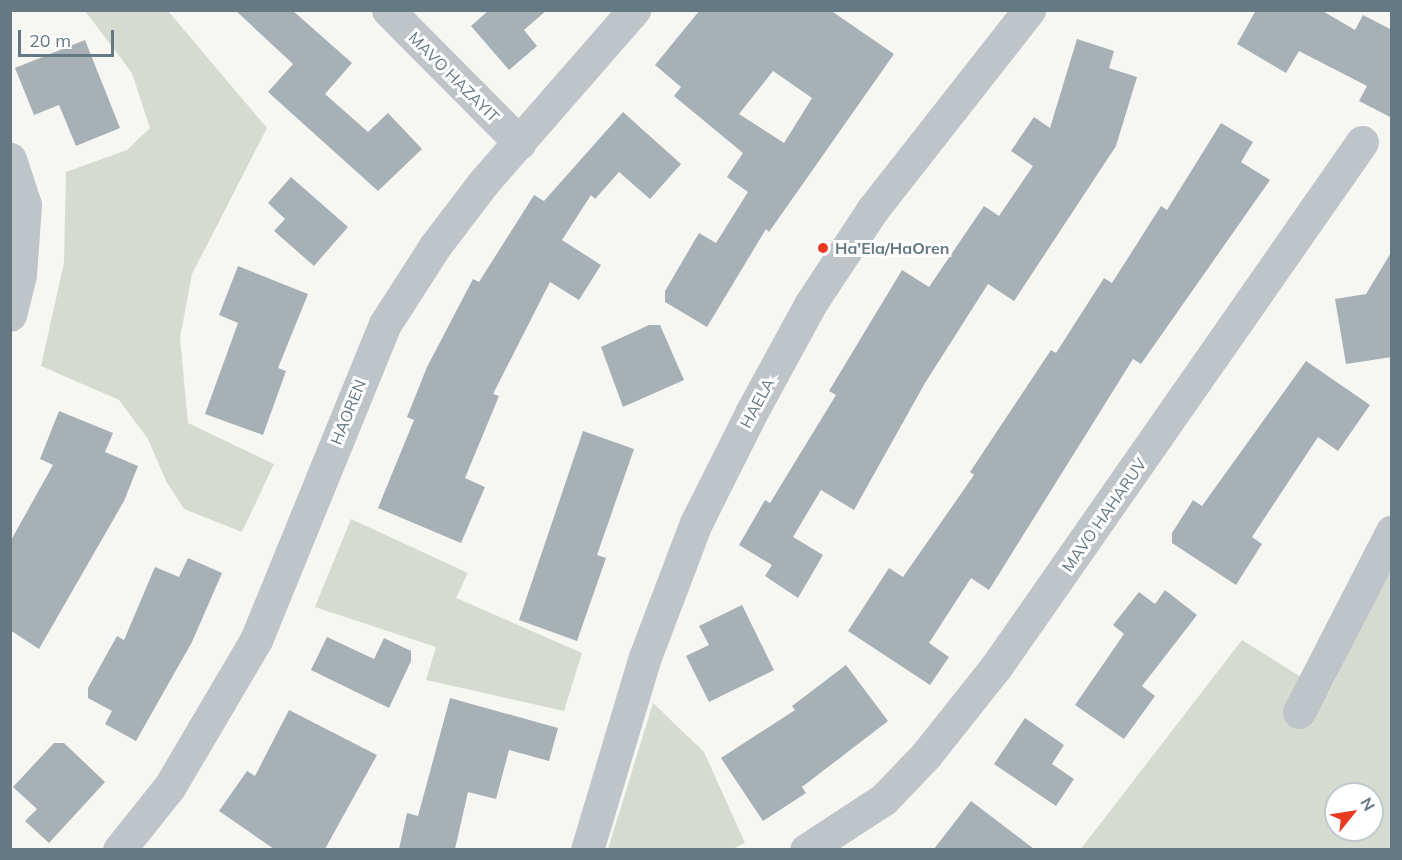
<!DOCTYPE html>
<html>
<head>
<meta charset="utf-8">
<style>
	body { margin:0 }
	#map { position:relative; width:1402px; height:860px; overflow:hidden; background:#f6f6f2; font-family:Mulish,sans-serif }
	div>[style] { position:absolute }
	[style*='--x'] { left:calc(var(--x)*1px); top:calc(var(--y)*1px); width:calc(var(--w)*1px); rotate:calc(var(--a)*1deg) }
	.green>* { inset:0; background:#d6dbd1 }
	.building>* { inset:0; background:#a7b1b5 }
	.minor>* { height:33px; margin:-16.5px; padding:0 16.5px; transform-origin:16.5px; border-radius:16.5px; background:#bec4c7 }
	.tertiary>* { height:33px; margin:-16.5px; padding:0 16.5px; transform-origin:16.5px; border-radius:16.5px; background:#bec4c7 }
	.dots>* { width:16px; height:16px; translate:-50% -50%; box-sizing:border-box; border:3px solid #fff; border-radius:50% }
	span { translate:-50% -50%; white-space:nowrap; text-align:center; line-height:1.15; -webkit-text-stroke:6px #fff; paint-order:stroke }
	.street-label { font-size:16px; color:#647984 }
	.poi-label { font-size:16px; color:#647984; font-weight:700 }
	.left { translate:0 -50%; text-align:left }
	.frame { position:absolute; inset:0; border:12px solid #647984; pointer-events:none }
	.north { position:absolute; left:1324px; top:782px; width:60px; height:60px; box-sizing:border-box; background:#fff; border:2px solid #c1c9ce; border-radius:50%; rotate:60deg; font-size:16px; font-weight:700; line-height:24px; text-align:center; color:#647984 }
	.north::after { content:''; display:block; margin:auto; width:21px; height:27px; background:#e73a21; clip-path:polygon(50% 0,100% 100%,50% 72%,0 100%) }
	.scale { position:absolute; left:18px; top:30px; width:96px; height:27px; box-sizing:border-box; border:3px solid #647984; border-top:0; padding-left:8px; font-size:18px; line-height:21px; white-space:nowrap; color:#647984; -webkit-text-stroke:4px #fff; paint-order:stroke }
</style>
</head>
<body>
<div id="map">
	<div class="green">
		<div style="clip-path:polygon(85px 11px,168px 11px,267px 128px,192px 274px,180px 338px,188px 423px,274px 464px,242px 532px,184px 509px,166px 481px,148px 439px,119px 400px,41px 366px,64px 263px,66px 172px,127px 150px,150px 128px,132px 73px)"></div>
		<div style="clip-path:polygon(351px 519px,468px 573px,456px 598px,582px 653px,564px 711px,426px 680px,436px 647px,315px 607px)"></div>
		<div style="clip-path:polygon(evenodd,1391px 568px,1391px 849px,1080px 850px,1242px 640px,1328px 694px,1391px 568px,1336px 794px,1372px 794px,1372px 830px,1336px 830px,1336px 794px)"></div>
		<div style="clip-path:polygon(653px 703px,704px 752px,745px 843px,730px 850px,608px 849px)"></div>
	</div>
	<div class="building">
		<div style="clip-path:polygon(235px 10px,292px 10px,352px 63px,325px 94px,368px 132px,388px 113px,422px 149px,378px 191px,268px 92px,293px 64px)"></div>
		<div style="clip-path:polygon(489px 10px,547px 10px,524px 30px,537px 46px,509px 70px,471px 26px)"></div>
		<div style="clip-path:polygon(evenodd,700px 10px,830px 10px,894px 54px,769px 232px,766px 229px,707px 327px,665px 302px,665px 291px,699px 233px,716px 243px,748px 192px,727px 177px,743px 153px,674px 96px,681px 87px,655px 65px,700px 10px,773px 71px,812px 98px,784px 143px,739px 114px,773px 71px)"></div>
		<div style="clip-path:polygon(1256px 10px,1321px 10px,1355px 30px,1363px 15px,1392px 30px,1392px 118px,1359px 101px,1367px 86px,1299px 51px,1286px 73px,1237px 44px)"></div>
		<div style="clip-path:polygon(1077px 39px,1114px 51px,1109px 68px,1137px 77px,1116px 146px,1014px 301px,988px 284px,925px 383px,854px 510px,821px 490px,793px 537px,823px 555px,798px 598px,765px 576px,772px 565px,739px 545px,765px 500px,770px 503px,836px 395px,829px 391px,902px 270px,929px 287px,984px 206px,999px 216px,1033px 166px,1011px 151px,1034px 117px,1050px 128px)"></div>
		<div style="clip-path:polygon(85px 40px,120px 128px,76px 146px,59px 105px,34px 115px,15px 68px)"></div>
		<div style="clip-path:polygon(623px 112px,681px 164px,650px 199px,619px 172px,595px 199px,591px 195px,562px 240px,601px 265px,579px 300px,550px 282px,493px 394px,499px 396px,465px 478px,485px 487px,461px 543px,378px 508px,414px 420px,407px 417px,427px 367px,473px 279px,479px 282px,534px 195px,544px 201px)"></div>
		<div style="clip-path:polygon(1221px 123px,1253px 142px,1241px 162px,1270px 180px,1141px 364px,1133px 359px,989px 590px,971px 578px,929px 643px,949px 657px,930px 685px,848px 631px,889px 568px,903px 577px,974px 475px,970px 472px,1051px 350px,1056px 353px,1104px 278px,1112px 283px,1161px 206px,1167px 210px)"></div>
		<div style="clip-path:polygon(291px 177px,348px 227px,314px 266px,274px 231px,285px 219px,268px 203px)"></div>
		<div style="clip-path:polygon(1392px 251px,1392px 357px,1346px 364px,1335px 299px,1366px 294px)"></div>
		<div style="clip-path:polygon(238px 266px,308px 294px,278px 368px,286px 371px,263px 435px,205px 414px,238px 323px,219px 315px)"></div>
		<div style="clip-path:polygon(649px 325px,660px 325px,684px 380px,623px 407px,601px 347px)"></div>
		<div style="clip-path:polygon(1306px 361px,1370px 405px,1338px 451px,1318px 437px,1252px 537px,1262px 544px,1236px 585px,1172px 543px,1172px 533px,1193px 500px,1202px 506px)"></div>
		<div style="clip-path:polygon(59px 411px,113px 433px,105px 452px,138px 466px,124px 501px,39px 649px,10px 630px,10px 542px,53px 465px,40px 459px)"></div>
		<div style="clip-path:polygon(583px 431px,634px 449px,597px 555px,606px 558px,577px 641px,519px 620px)"></div>
		<div style="clip-path:polygon(188px 558px,222px 573px,192px 642px,136px 741px,105px 724px,112px 711px,88px 698px,88px 688px,117px 636px,124px 640px,155px 567px,179px 577px)"></div>
		<div style="clip-path:polygon(1165px 590px,1197px 615px,1142px 686px,1155px 696px,1124px 739px,1075px 705px,1124px 634px,1113px 625px,1139px 592px,1155px 604px)"></div>
		<div style="clip-path:polygon(742px 605px,774px 670px,709px 702px,686px 656px,709px 645px,699px 626px)"></div>
		<div style="clip-path:polygon(327px 637px,374px 659px,384px 638px,411px 651px,411px 661px,389px 708px,311px 670px)"></div>
		<div style="clip-path:polygon(846px 665px,888px 721px,802px 787px,806px 793px,763px 821px,721px 758px,795px 710px,792px 706px)"></div>
		<div style="clip-path:polygon(450px 698px,558px 728px,549px 761px,509px 750px,496px 799px,468px 792px,455px 849px,399px 849px,407px 813px,418px 816px)"></div>
		<div style="clip-path:polygon(289px 710px,377px 755px,325px 849px,274px 849px,219px 811px,247px 771px,255px 776px)"></div>
		<div style="clip-path:polygon(1025px 718px,1064px 745px,1052px 764px,1074px 779px,1056px 806px,994px 764px)"></div>
		<div style="clip-path:polygon(54px 743px,64px 743px,105px 782px,49px 843px,25px 821px,37px 809px,13px 787px)"></div>
		<div style="clip-path:polygon(971px 801px,1034px 849px,934px 849px)"></div>
	</div>
	<div class="minor">
		<div style="--x:388;--y:10;--w:187;--a:45.2"></div>
		<div style="--x:10;--y:159;--w:48;--a:71.9"></div>
		<div style="--x:25;--y:205;--w:70;--a:94.1"></div>
		<div style="--x:20;--y:275;--w:41;--a:104"></div>
		<div style="--x:1299;--y:712;--w:203;--a:-62.8"></div>
		<div style="--x:119;--y:850;--w:82;--a:-51.4"></div>
		<div style="--x:170;--y:786;--w:169;--a:-59.5"></div>
		<div style="--x:256;--y:640;--w:341;--a:-67.8"></div>
		<div style="--x:385;--y:324;--w:93;--a:-57.3"></div>
		<div style="--x:435;--y:246;--w:79;--a:-52.7"></div>
		<div style="--x:483;--y:183;--w:230;--a:-48.9"></div>
		<div style="--x:806;--y:850;--w:93;--a:-33.2"></div>
		<div style="--x:884;--y:799;--w:61;--a:-46.3"></div>
		<div style="--x:926;--y:755;--w:112;--a:-51.5"></div>
		<div style="--x:996;--y:667;--w:640;--a:-55.12"></div>
	</div>
	<div class="tertiary">
		<div style="--x:587;--y:850;--w:202;--a:-73.3"></div>
		<div style="--x:645;--y:657;--w:143;--a:-69.2"></div>
		<div style="--x:696;--y:523;--w:123;--a:-63.4"></div>
		<div style="--x:751;--y:413;--w:125;--a:-61.4"></div>
		<div style="--x:811;--y:303;--w:113;--a:-56.6"></div>
		<div style="--x:873;--y:209;--w:253;--a:-51.9"></div>
	</div>
	<div class="dots">
		<div style="left:823px;top:248px;background:#e73a21"></div>
	</div>
	<div class="street-label">
		<span style="left:454px;top:77px;rotate:45deg">MAVO HAZAYIT</span>
		<span style="left:757px;top:403px;rotate:-62deg">HAELA</span>
		<span style="left:348px;top:412px;rotate:-68deg">HAOREN</span>
		<span style="left:1104px;top:515px;rotate:-55deg">MAVO HAHARUV</span>
	</div>
	<div class="poi-label">
		<span class="left" style="left:835px;top:248px">Ha'Ela/HaOren</span>
	</div>
	<div class="frame"></div>
	<div class="north">N</div>
	<div class="scale">20 m</div>
</div>
</body>
</html>
